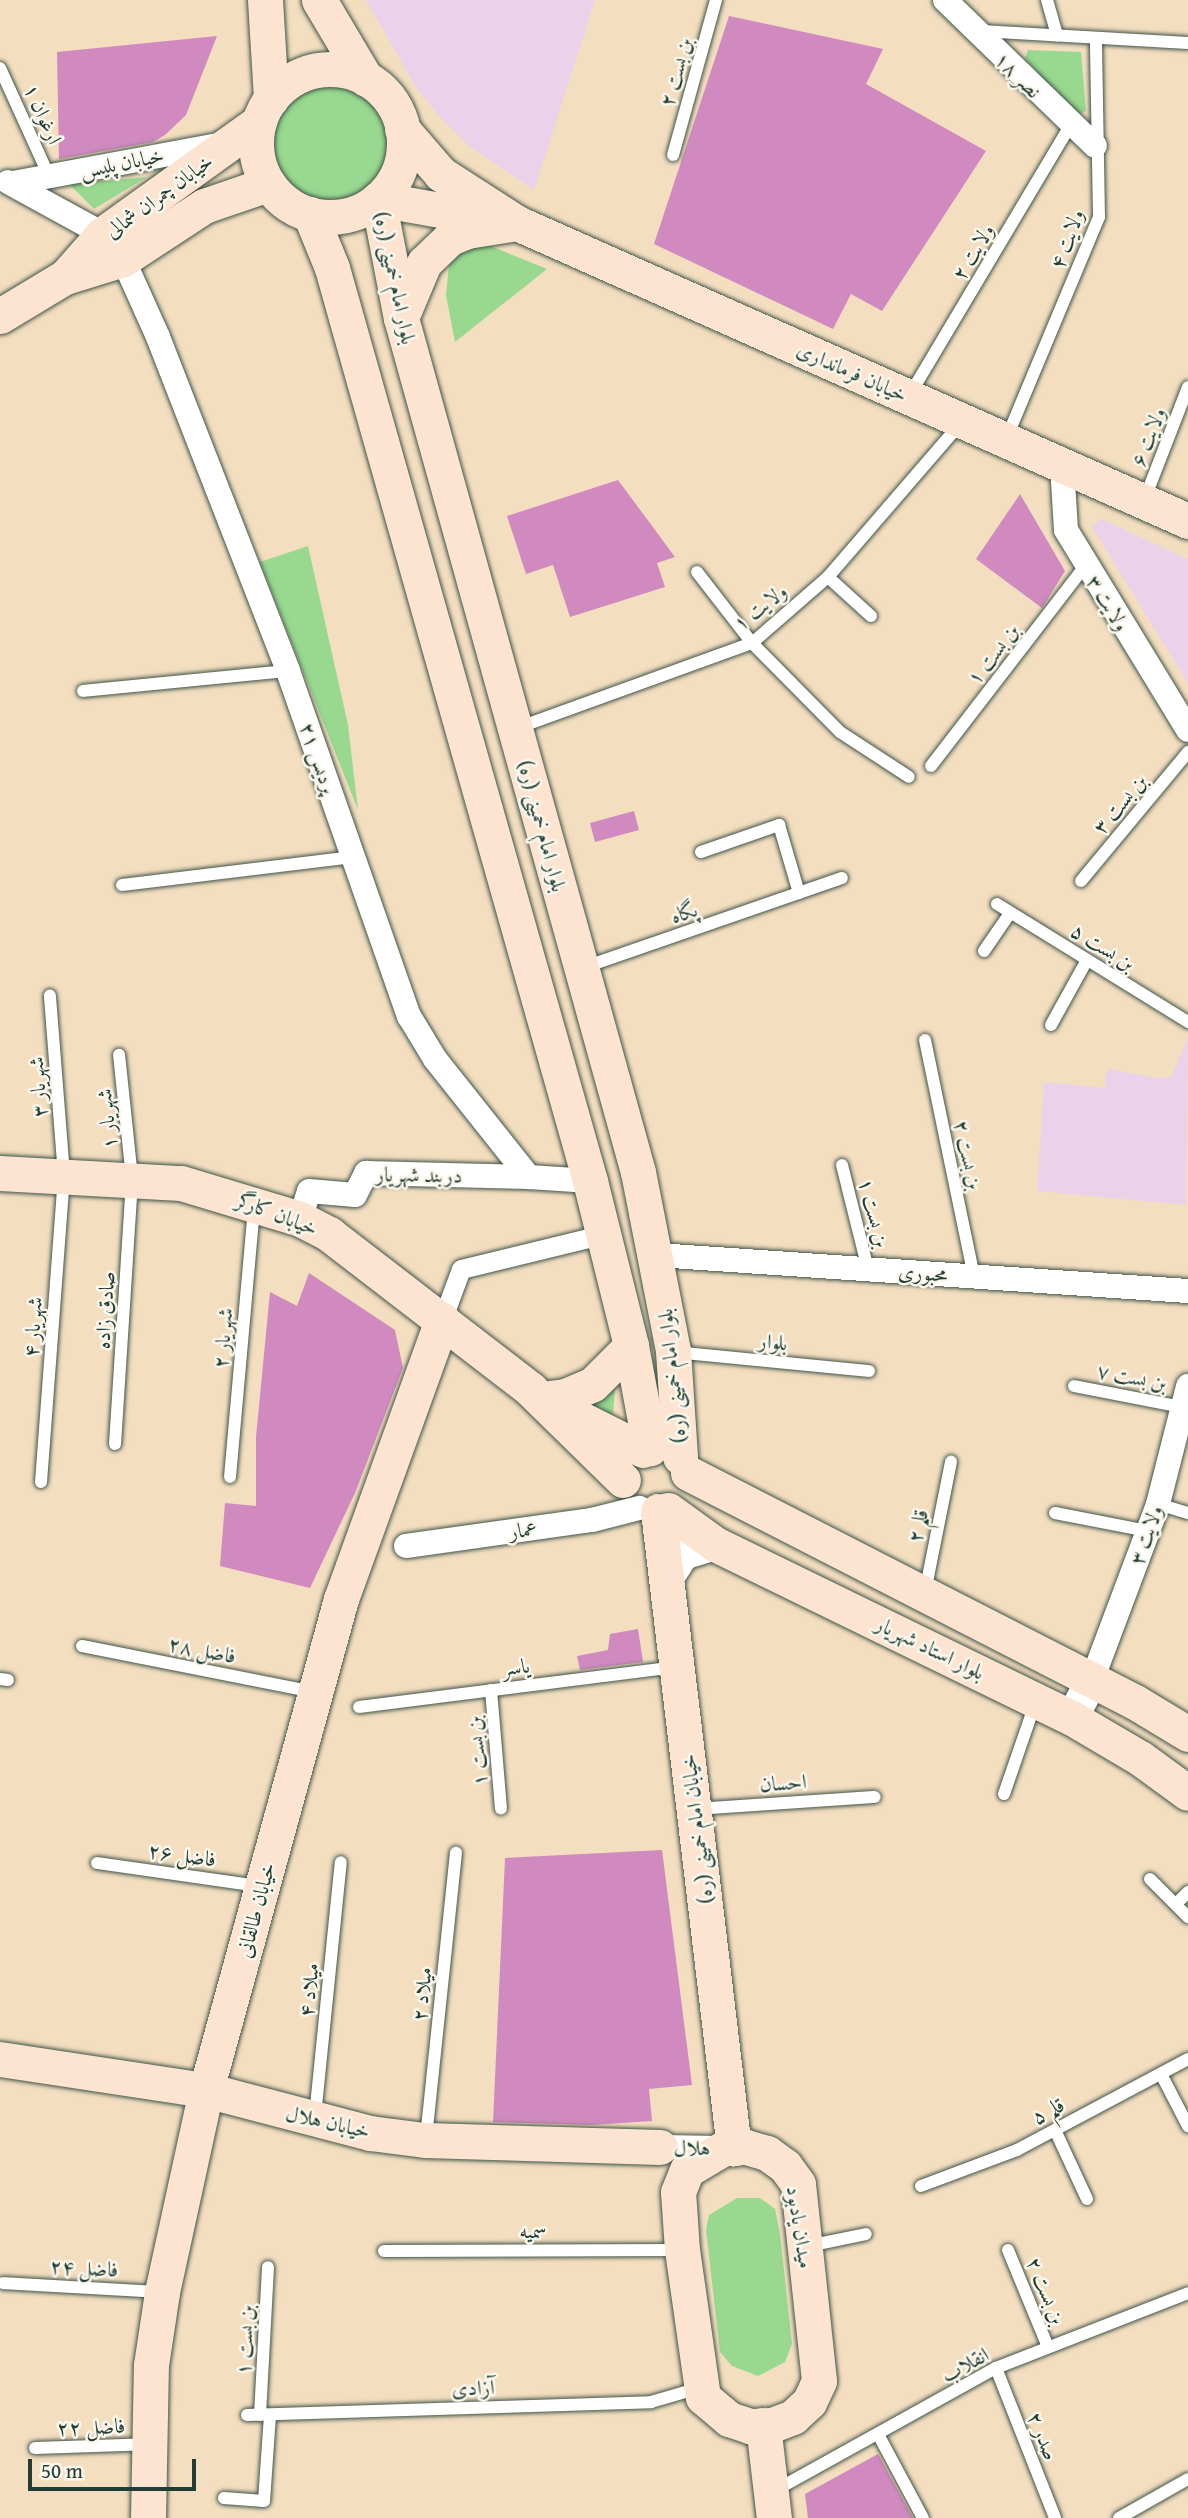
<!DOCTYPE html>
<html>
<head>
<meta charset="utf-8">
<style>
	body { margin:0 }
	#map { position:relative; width:1188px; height:2518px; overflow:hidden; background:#f4dec0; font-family:"Gentium Book Plus",Amiri,serif }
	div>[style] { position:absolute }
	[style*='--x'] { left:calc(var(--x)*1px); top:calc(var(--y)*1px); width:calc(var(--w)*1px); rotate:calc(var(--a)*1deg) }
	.built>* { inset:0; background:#ecd1ea }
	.green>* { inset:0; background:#98d88f }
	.round { border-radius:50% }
	.building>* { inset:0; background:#d08abf }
	.roads { filter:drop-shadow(0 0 2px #3f5549) drop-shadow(0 0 2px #3f5549) }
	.service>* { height:12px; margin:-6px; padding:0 6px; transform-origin:6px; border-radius:6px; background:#fff }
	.pedestrian>* { height:19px; margin:-9.5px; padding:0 9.5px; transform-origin:9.5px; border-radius:9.5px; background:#fff }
	.minor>* { height:24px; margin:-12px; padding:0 12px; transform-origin:12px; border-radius:12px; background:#fff }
	.tertiary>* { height:32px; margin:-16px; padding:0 16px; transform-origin:16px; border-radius:16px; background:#fff }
	.secondary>* { height:35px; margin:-17.5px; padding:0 17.5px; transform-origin:17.5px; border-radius:17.5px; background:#fde4d1 }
	.secondary>.ring { margin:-17.5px; padding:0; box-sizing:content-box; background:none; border:35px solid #fde4d1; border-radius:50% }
	span { translate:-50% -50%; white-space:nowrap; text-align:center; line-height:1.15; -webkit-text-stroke:5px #fbf7ec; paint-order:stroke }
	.street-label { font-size:21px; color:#1f3d34 }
	.scale { position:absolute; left:28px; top:2459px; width:168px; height:32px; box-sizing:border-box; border:4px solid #1f3d34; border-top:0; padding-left:9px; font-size:21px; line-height:24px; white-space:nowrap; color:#1f3d34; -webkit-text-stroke:5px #fbf7ec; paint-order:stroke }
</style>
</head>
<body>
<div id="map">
	<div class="built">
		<div style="clip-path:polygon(366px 0,595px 0,534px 190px,469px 146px,440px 117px,416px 87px)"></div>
		<div style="clip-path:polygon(1101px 519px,1188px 559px,1188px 683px,1092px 527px)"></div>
		<div style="clip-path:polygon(1188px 1038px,1186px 1205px,1037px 1191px,1044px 1082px,1105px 1088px,1105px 1076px,1110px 1069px,1156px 1078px,1171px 1077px)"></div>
	</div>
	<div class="green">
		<div style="clip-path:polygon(1028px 50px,1081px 52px,1086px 111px,1074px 117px,1025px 58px)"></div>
		<div class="round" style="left:267px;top:79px;width:126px;height:126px"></div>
		<div style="clip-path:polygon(147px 177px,94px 209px,69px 184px)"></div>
		<div style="clip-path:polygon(488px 245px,547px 269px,455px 342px,446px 295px,449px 265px,466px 247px)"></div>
		<div style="clip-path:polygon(308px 546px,348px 725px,358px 810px,260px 562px)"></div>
		<div style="clip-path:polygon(616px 1376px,613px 1414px,609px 1416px,581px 1398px)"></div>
		<div style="clip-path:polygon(737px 2198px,760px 2198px,775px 2209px,780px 2234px,792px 2344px,785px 2362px,758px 2376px,732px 2366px,720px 2352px,706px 2230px,709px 2215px)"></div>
	</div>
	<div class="building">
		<div style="clip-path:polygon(729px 16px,883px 49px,866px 84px,986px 151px,882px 311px,851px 294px,833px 329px,654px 244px)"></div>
		<div style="clip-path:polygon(217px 36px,186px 115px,165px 135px,153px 142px,59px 159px,57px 52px)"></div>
		<div style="clip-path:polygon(618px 480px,675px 557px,657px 563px,665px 587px,570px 617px,553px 565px,526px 574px,507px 516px)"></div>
		<div style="clip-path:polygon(1020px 494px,1065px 571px,1042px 608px,976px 559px)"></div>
		<div style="clip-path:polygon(634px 811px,639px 830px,595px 842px,590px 823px)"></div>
		<div style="clip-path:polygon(309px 1273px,395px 1330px,403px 1368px,355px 1493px,310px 1588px,220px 1566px,225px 1503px,256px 1506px,256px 1437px,270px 1292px,297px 1306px)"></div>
		<div style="clip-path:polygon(638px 1629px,643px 1662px,580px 1670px,577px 1656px,608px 1650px,610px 1634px)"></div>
		<div style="clip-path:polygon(662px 1850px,692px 2085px,649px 2089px,652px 2121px,592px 2125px,493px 2122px,505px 1858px)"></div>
		<div style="clip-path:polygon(878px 2454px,913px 2518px,808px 2518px,805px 2494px)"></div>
	</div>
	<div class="roads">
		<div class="service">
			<div style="--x:1047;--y:0;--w:37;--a:74"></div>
			<div style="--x:981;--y:31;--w:207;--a:3.3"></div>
			<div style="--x:0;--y:68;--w:119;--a:65.6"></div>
			<div style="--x:673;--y:155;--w:161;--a:-74.5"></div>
			<div style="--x:909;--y:396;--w:314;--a:-59.2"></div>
			<div style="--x:1007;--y:437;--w:238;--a:-67.3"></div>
			<div style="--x:1099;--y:217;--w:179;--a:-91"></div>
			<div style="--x:1145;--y:498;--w:119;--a:-68.8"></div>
			<div style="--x:697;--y:572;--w:90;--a:52.2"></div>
			<div style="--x:752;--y:643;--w:125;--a:45.3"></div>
			<div style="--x:840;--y:732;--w:82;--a:33.1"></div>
			<div style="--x:828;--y:577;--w:58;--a:42.2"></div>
			<div style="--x:83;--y:691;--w:206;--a:-5.6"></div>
			<div style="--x:517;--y:728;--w:250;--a:-19.9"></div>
			<div style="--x:752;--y:643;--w:101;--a:-41"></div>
			<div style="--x:828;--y:577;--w:202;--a:-49.2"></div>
			<div style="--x:931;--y:766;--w:252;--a:-52.4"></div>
			<div style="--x:701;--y:852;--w:83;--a:-19.1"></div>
			<div style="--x:779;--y:825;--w:71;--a:73.6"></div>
			<div style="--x:1081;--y:881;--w:168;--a:-50.3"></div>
			<div style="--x:122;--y:885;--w:233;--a:-6.9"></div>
			<div style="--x:997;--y:904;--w:225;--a:31.7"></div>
			<div style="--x:984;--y:951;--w:46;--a:-55.6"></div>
			<div style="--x:582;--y:968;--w:275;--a:-19.1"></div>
			<div style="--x:1051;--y:1025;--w:74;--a:-61"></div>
			<div style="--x:925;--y:1040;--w:241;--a:78.3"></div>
			<div style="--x:842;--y:1165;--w:107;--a:76"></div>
			<div style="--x:675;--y:1352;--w:195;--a:5.6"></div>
			<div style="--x:1074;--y:1386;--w:115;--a:11"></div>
			<div style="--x:115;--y:1444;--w:267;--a:-86.3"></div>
			<div style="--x:132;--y:1178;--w:124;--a:-96"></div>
			<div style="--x:230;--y:1477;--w:269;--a:-84.9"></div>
			<div style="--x:41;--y:1482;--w:308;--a:-85.7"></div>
			<div style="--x:64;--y:1175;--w:180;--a:-94.5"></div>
			<div style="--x:1158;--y:1504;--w:31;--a:17"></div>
			<div style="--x:1055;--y:1513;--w:95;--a:11"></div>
			<div style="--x:925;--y:1592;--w:133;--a:-78.7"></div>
			<div style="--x:82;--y:1646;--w:237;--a:11.2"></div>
			<div style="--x:0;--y:1679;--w:8;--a:7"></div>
			<div style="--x:491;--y:1690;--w:119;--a:85.2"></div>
			<div style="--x:359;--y:1707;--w:318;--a:-7.2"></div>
			<div style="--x:1004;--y:1794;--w:98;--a:-71"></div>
			<div style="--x:694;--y:1809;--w:181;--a:-3.8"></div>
			<div style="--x:97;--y:1863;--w:164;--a:8.1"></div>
			<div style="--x:1150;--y:1879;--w:54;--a:45"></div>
			<div style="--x:1177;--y:1903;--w:16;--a:-45"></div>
			<div style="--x:1161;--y:2074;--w:59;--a:62.6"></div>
			<div style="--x:315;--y:2116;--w:255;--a:-84.2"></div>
			<div style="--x:1055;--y:2130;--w:76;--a:65.1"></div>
			<div style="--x:426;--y:2138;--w:287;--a:-84"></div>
			<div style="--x:921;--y:2186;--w:103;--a:-20.6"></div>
			<div style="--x:1017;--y:2150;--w:194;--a:-28"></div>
			<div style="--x:808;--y:2246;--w:59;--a:-11.7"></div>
			<div style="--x:1008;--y:2250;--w:105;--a:67.6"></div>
			<div style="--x:384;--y:2251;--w:297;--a:-0.2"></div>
			<div style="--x:3;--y:2283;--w:157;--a:3.3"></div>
			<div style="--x:996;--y:2368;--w:161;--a:68.5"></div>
			<div style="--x:247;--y:2415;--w:404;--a:-1.8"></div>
			<div style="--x:651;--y:2402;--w:50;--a:-16.3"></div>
			<div style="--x:260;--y:2415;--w:148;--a:-86.9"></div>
			<div style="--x:879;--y:2436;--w:93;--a:61.8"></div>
			<div style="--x:35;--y:2448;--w:112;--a:-2"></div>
			<div style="--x:774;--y:2491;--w:254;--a:-29"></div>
			<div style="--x:996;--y:2368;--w:206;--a:-21.3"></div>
			<div style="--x:224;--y:2498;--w:40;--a:4.3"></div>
			<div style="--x:264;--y:2501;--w:86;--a:-86"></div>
			<div style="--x:1119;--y:2518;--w:79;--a:-29.5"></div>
		</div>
		<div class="pedestrian">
			<div style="--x:442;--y:1320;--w:54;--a:-69.6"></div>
			<div style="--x:461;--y:1269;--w:148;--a:-13.7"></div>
		</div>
		<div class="minor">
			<div style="--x:945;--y:0;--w:209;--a:44.2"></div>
			<div style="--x:8;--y:182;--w:108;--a:28.7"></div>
			<div style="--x:13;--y:183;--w:214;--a:-10.5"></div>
			<div style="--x:123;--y:259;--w:85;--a:65.8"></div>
			<div style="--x:158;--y:337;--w:358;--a:68.7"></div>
			<div style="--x:288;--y:671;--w:366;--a:70.7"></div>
			<div style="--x:409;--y:1016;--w:50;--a:58.8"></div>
			<div style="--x:435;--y:1059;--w:151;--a:51.5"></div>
			<div style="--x:529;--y:1177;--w:61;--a:3.8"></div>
			<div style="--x:1062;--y:465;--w:65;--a:86.5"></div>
			<div style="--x:1066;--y:530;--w:234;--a:58.6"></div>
			<div style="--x:300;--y:1219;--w:29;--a:-72"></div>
			<div style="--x:309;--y:1191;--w:46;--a:5"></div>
			<div style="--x:355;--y:1195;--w:25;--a:-63"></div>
			<div style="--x:366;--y:1173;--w:163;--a:1.4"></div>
			<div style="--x:657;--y:1255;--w:532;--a:3.88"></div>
			<div style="--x:406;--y:1546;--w:188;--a:-8"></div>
			<div style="--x:592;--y:1520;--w:49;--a:-14.3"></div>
			<div style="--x:1092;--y:1680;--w:188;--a:-69.4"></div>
			<div style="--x:1158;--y:1504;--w:122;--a:-75.7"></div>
			<div style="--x:660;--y:2147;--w:63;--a:0.9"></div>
		</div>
		<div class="tertiary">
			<div style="--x:667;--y:1579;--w:30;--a:-57"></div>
			<div style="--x:683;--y:1554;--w:34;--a:-17"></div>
			<div style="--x:1072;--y:1718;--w:43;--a:-62.2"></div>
		</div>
		<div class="secondary">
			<div style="--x:265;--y:0;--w:99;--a:86.5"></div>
			<div style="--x:319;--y:0;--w:92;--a:59.3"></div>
			<div class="ring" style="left:256px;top:69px;width:113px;height:113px"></div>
			<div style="--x:402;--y:129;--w:60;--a:49.1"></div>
			<div style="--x:441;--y:174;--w:90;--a:32.8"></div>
			<div style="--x:517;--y:223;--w:734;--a:23.95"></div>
			<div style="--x:378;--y:199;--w:121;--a:79.1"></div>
			<div style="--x:401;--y:318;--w:886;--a:74.49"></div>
			<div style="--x:638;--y:1172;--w:182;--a:78.9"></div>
			<div style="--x:673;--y:1351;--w:106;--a:86.2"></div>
			<div style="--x:378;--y:199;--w:120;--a:10.1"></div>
			<div style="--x:310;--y:214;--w:58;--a:67.8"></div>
			<div style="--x:332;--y:268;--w:949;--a:74.22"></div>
			<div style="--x:590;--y:1181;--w:170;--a:76"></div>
			<div style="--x:631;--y:1346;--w:104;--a:79.4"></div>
			<div style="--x:65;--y:277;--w:57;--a:-48.5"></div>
			<div style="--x:103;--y:234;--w:192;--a:-35.7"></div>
			<div style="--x:0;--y:316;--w:76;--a:-31"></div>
			<div style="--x:65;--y:277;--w:61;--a:-17.2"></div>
			<div style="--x:123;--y:259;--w:97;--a:-33.2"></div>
			<div style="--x:204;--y:206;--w:68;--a:-19"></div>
			<div style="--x:401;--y:318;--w:60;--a:-67.3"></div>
			<div style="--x:424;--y:263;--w:36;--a:-44"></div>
			<div style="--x:450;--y:238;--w:18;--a:-22"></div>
			<div style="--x:467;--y:231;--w:51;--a:-9.1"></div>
			<div style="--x:0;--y:1173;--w:181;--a:3.2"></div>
			<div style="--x:181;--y:1183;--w:124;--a:16.8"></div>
			<div style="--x:300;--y:1219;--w:33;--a:27"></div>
			<div style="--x:329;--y:1234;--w:254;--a:37.6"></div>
			<div style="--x:530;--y:1389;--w:130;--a:44.4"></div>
			<div style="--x:542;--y:1399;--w:23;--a:-7"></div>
			<div style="--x:565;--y:1396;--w:30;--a:-23"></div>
			<div style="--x:593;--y:1384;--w:54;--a:-45"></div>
			<div style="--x:573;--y:1415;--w:78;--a:26.6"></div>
			<div style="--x:688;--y:1473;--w:502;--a:27.13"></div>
			<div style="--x:1135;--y:1702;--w:62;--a:31.1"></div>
			<div style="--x:668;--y:1510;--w:58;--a:35.9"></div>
			<div style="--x:715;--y:1544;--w:397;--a:26"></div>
			<div style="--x:1072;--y:1718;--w:79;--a:30.5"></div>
			<div style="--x:1140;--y:1758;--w:59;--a:36.1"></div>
			<div style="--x:658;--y:1511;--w:642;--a:83.2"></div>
			<div style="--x:0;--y:2059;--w:208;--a:8.6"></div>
			<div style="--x:206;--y:2090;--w:170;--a:14.7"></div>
			<div style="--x:370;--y:2133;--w:55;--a:7.3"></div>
			<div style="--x:425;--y:2140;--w:235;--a:1.7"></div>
			<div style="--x:746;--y:2147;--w:22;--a:16"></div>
			<div style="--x:767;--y:2153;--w:22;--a:36"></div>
			<div style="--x:785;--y:2166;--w:22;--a:54"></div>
			<div style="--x:798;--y:2184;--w:198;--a:83.9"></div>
			<div style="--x:819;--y:2381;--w:23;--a:115"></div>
			<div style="--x:809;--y:2402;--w:22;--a:137"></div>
			<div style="--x:793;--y:2417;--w:22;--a:159"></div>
			<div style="--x:772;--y:2425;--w:22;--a:177"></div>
			<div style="--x:750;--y:2426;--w:22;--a:-162"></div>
			<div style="--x:729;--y:2419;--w:34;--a:-140"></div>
			<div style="--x:703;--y:2397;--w:148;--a:-98.1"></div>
			<div style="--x:682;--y:2250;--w:58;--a:-93.9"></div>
			<div style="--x:678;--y:2192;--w:24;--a:-68"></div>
			<div style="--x:687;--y:2170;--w:43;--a:-30.7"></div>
			<div style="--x:724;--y:2148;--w:22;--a:-3"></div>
			<div style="--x:763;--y:2425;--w:94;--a:83.3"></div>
			<div style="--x:148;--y:2518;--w:153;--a:-88.9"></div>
			<div style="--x:151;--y:2365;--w:74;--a:-81.4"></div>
			<div style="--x:162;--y:2292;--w:207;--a:-77.7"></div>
			<div style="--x:206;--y:2090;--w:509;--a:-74.63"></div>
			<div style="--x:341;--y:1599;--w:297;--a:-70.1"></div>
		</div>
	</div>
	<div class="street-label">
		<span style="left:676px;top:72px;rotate:-74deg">بن بست ۲</span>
		<span style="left:1018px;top:75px;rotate:45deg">نصر ۱۸</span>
		<span style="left:43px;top:114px;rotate:66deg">ارغوان ۱</span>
		<span style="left:122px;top:163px;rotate:-11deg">خیابان پلیس</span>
		<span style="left:159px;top:196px;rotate:-36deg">خیابان چمران شمالی</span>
		<span style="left:1067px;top:239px;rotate:-70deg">ولایت ۴</span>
		<span style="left:973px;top:252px;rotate:-59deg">ولایت ۲</span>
		<span style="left:395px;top:278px;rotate:78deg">بلوار امام خمینی (ره)</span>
		<span style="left:852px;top:372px;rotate:24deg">خیابان فرمانداری</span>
		<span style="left:1148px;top:437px;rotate:-69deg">ولایت ۶</span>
		<span style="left:1108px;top:603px;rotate:58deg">ولایت ۳</span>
		<span style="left:760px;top:607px;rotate:-38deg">ولایت ۱</span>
		<span style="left:993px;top:654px;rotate:-52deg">بن بست ۱</span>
		<span style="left:318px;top:758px;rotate:71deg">پردیس ۲۱</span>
		<span style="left:1120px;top:804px;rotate:-50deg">بن بست ۳</span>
		<span style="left:542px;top:826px;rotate:75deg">بلوار امام خمینی (ره)</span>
		<span style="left:684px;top:913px;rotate:-19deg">پگاه</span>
		<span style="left:1103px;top:947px;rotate:32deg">بن بست ۵</span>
		<span style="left:38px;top:1087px;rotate:-94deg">شهریار ۳</span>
		<span style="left:107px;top:1119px;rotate:-96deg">شهریار ۱</span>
		<span style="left:968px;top:1155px;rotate:78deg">بن بست ۲</span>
		<span style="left:419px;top:1175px;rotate:1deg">دربند شهریار</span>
		<span style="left:874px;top:1213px;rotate:76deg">بن بست ۱</span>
		<span style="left:277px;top:1214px;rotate:21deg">خیابان کارگر</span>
		<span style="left:923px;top:1273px;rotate:4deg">محبوری</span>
		<span style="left:105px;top:1310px;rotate:-86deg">صادق زاده</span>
		<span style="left:33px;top:1327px;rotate:-86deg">شهریار ۴</span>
		<span style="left:223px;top:1338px;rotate:-85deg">شهریار ۲</span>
		<span style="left:773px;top:1342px;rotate:6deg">بلوار</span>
		<span style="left:672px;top:1376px;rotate:-96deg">بلوار امام خمینی (ره)</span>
		<span style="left:1132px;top:1377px;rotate:11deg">بن بست ۷</span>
		<span style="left:918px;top:1526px;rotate:-78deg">قلم ۲</span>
		<span style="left:523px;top:1530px;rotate:-8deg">عمار</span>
		<span style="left:1146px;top:1535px;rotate:-71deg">ولایت ۳</span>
		<span style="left:930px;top:1648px;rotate:26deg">بلوار استاد شهریار</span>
		<span style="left:202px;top:1650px;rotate:11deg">فاضل ۲۸</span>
		<span style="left:516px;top:1667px;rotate:-7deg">یاسر</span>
		<span style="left:477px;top:1751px;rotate:-95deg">بن بست ۱</span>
		<span style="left:783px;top:1783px;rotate:-4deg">احسان</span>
		<span style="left:697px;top:1829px;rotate:-97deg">خیابان امام خمینی (ره)</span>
		<span style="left:182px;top:1855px;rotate:8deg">فاضل ۲۶</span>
		<span style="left:256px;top:1910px;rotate:-75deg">خیابان طالقانی</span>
		<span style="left:309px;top:1990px;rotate:-84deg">میلاد ۴</span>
		<span style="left:422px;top:1994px;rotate:-84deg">میلاد ۲</span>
		<span style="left:1048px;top:2111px;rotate:-28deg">قلم ۵</span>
		<span style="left:328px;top:2122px;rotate:13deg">خیابان هلال</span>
		<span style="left:692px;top:2148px;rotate:1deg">هلال</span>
		<span style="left:800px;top:2227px;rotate:81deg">میدان یادبود</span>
		<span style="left:533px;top:2231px">سمیه</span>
		<span style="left:84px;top:2268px;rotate:3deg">فاضل ۲۴</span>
		<span style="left:1046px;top:2291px;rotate:68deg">بن بست ۲</span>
		<span style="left:245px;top:2340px;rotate:-87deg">بن بست ۱</span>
		<span style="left:965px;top:2365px;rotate:-29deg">انقلاب</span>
		<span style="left:473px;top:2388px;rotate:-2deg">آزادی</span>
		<span style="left:91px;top:2427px;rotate:-2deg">فاضل ۲۲</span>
		<span style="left:1043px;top:2436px;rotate:68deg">صدر ۲</span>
	</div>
	<div class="scale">50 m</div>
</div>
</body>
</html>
